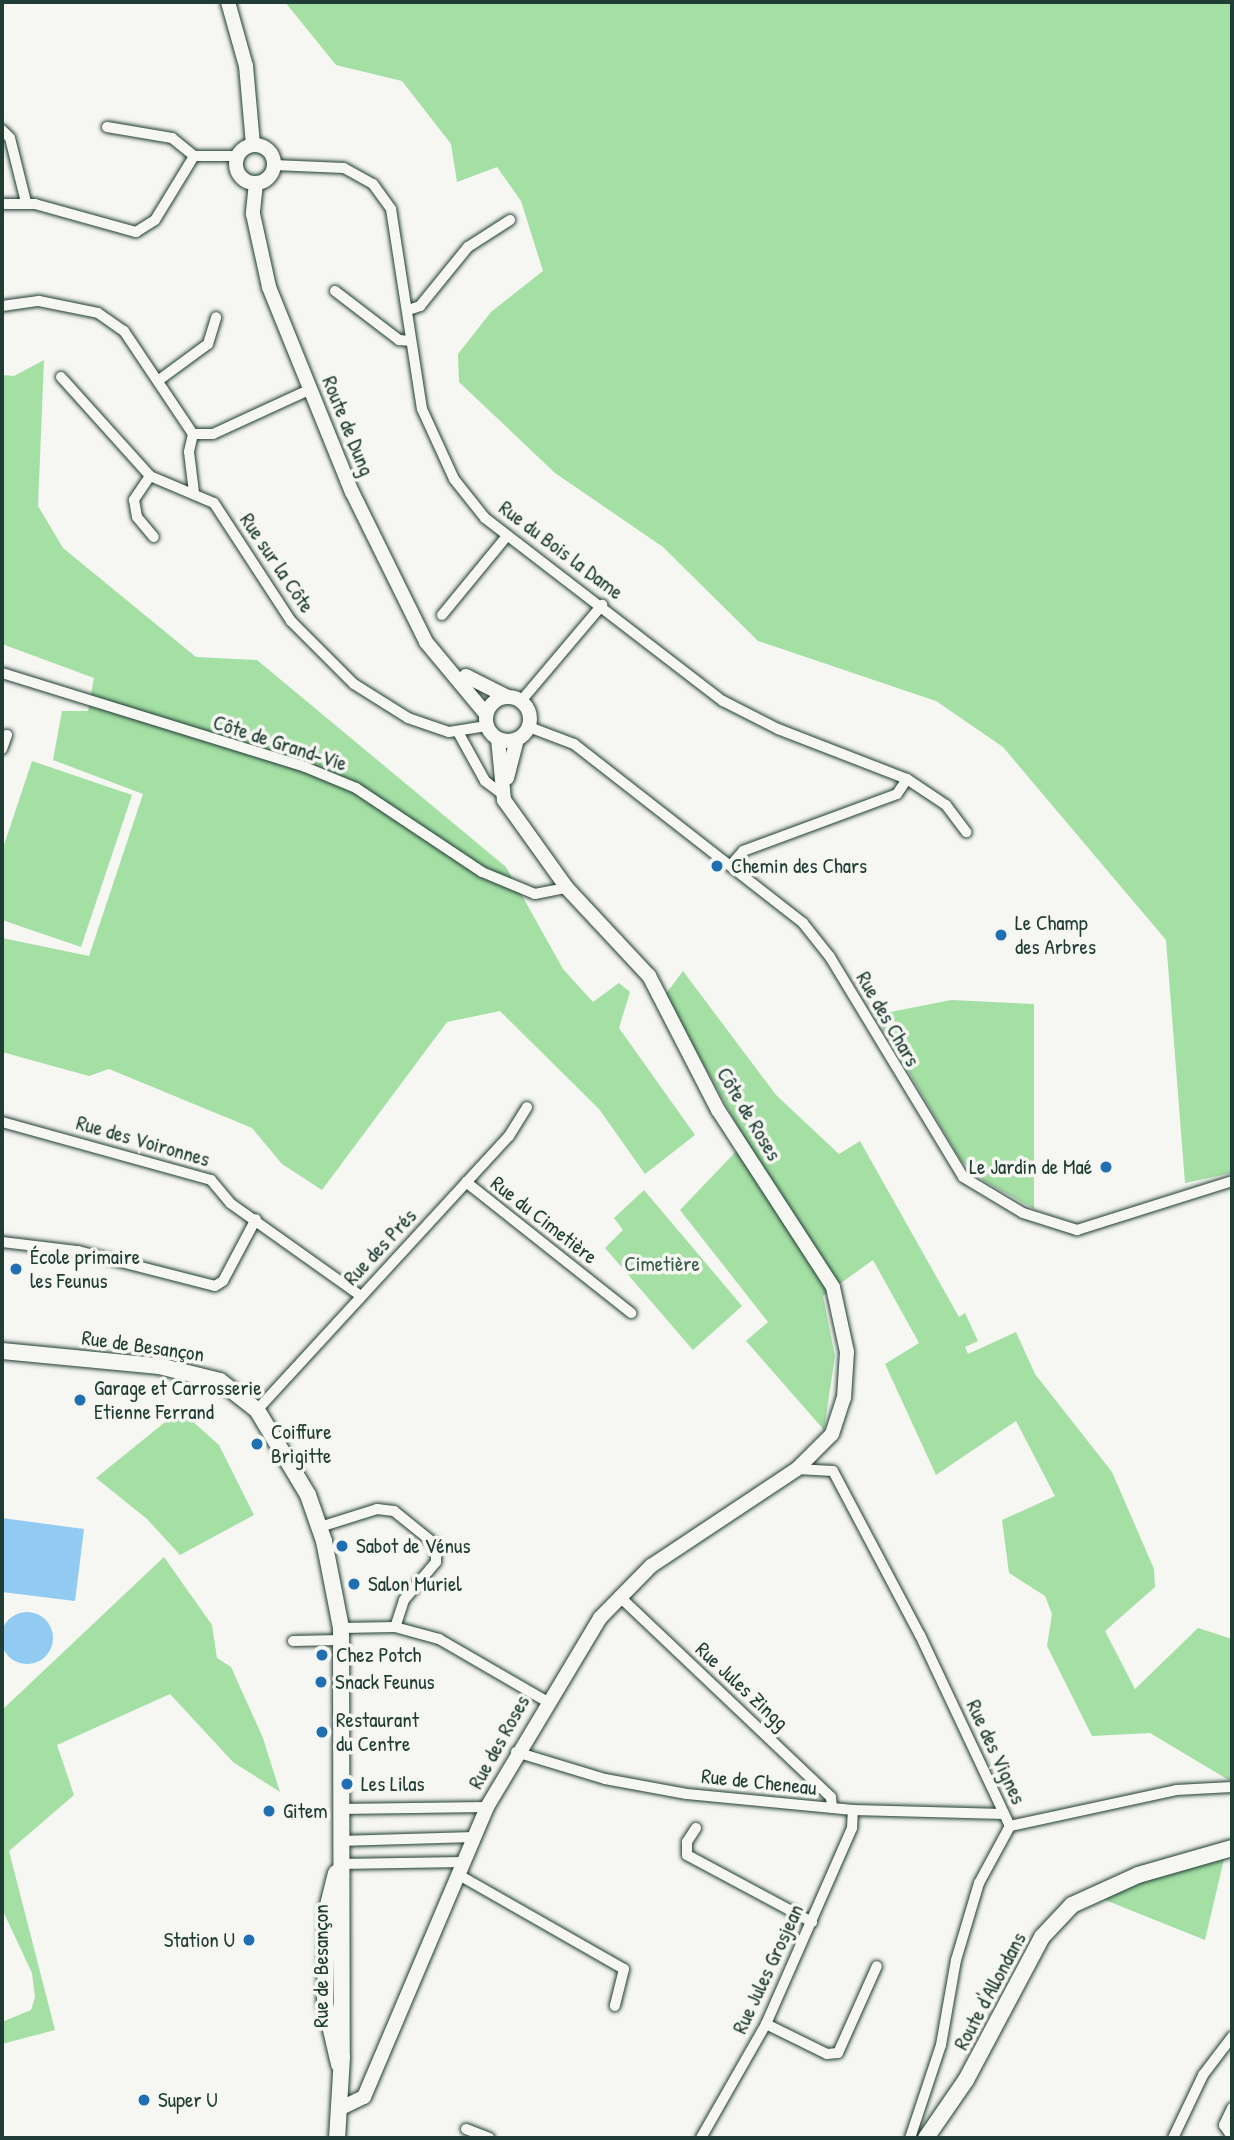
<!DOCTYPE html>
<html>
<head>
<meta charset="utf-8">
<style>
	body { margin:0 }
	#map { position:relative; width:1234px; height:2140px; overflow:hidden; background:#f6f6f2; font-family:"Patrick Hand",sans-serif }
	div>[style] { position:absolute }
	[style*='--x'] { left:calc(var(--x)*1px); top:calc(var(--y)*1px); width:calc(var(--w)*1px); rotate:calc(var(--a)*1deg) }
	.green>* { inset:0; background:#a4dfa4 }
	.water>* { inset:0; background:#91cbf1 }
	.round { border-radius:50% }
	.roads { filter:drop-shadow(0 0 2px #1f3d34) drop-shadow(0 0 2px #1f3d34) }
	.minor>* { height:10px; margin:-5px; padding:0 5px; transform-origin:5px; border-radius:5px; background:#f6f6f2 }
	.tertiary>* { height:14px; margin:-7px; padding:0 7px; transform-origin:7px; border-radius:7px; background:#f6f6f2 }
	.tertiary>.ring { margin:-7px; padding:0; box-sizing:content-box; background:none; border:14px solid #f6f6f2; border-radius:50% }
	.secondary>* { height:16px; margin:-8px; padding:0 8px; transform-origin:8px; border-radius:8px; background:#f6f6f2 }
	.dots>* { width:19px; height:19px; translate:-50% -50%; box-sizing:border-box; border:4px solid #f6f6f2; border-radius:50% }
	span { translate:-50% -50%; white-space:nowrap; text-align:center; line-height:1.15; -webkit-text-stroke:7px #f6f6f2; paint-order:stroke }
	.street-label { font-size:21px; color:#1f3d34 }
	.poi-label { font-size:21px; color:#1f3d34 }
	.left { translate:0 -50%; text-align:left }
	.right { translate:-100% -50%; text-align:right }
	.park-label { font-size:21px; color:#3a5d4a }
	.frame { position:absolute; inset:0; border:4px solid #1f3d34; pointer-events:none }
</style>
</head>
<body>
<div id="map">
	<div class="green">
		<div style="clip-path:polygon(285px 2px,1232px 2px,1232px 1173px,1185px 1183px,1166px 940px,1003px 747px,936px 701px,758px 641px,663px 547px,555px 473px,459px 382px,458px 354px,491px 312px,543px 271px,521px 201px,497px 167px,457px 182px,451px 144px,402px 81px,336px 65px)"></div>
		<div style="clip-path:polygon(44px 360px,38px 506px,63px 548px,196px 657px,257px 660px,506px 867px,563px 969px,593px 1002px,619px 983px,630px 992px,619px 1028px,695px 1135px,645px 1174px,599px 1109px,500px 1011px,447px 1022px,322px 1190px,282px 1164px,252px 1128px,109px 1069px,89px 1076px,2px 1052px,2px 938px,89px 956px,143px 794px,53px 760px,62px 711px,88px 711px,94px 678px,2px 644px,2px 375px,14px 376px)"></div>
		<div style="clip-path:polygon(32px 761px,132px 795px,81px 947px,2px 920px,2px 851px)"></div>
		<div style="clip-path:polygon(683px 971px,776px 1095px,839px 1154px,860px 1141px,959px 1317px,965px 1313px,978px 1341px,965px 1347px,968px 1354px,1016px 1332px,1035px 1374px,1112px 1472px,1154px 1569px,1155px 1587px,1105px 1631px,1135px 1689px,1198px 1628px,1232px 1639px,1232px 1782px,1150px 1733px,1092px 1736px,1047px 1646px,1052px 1614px,1045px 1596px,1009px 1573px,1002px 1520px,1055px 1496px,1016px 1421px,936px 1475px,885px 1364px,919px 1343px,873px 1260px,823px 1296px,835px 1356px,824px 1430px,746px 1341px,768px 1322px,680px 1210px,746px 1141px,665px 995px)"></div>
		<div style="clip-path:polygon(951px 1000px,1034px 1004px,1034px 1209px,984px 1181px,962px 1162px,875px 1015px)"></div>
		<div style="clip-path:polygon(644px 1190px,742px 1306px,693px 1350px,605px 1248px,623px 1230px,614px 1218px)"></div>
		<div style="clip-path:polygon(180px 1410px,219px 1445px,254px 1515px,180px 1555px,147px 1519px,96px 1478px)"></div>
		<div style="clip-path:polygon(164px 1557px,212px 1625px,217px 1658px,231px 1667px,263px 1738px,280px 1792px,233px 1762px,170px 1694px,57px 1745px,74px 1795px,9px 1851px,55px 2030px,2px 2044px,2px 2022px,31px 2010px,35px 1997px,32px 1973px,2px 1909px,2px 1710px)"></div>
		<div style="clip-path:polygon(1224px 1859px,1205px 1940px,1100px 1898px,1152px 1877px)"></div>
	</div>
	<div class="water">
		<div style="clip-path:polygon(2px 1518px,84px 1529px,75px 1601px,2px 1592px)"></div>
		<div class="round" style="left:1px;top:1612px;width:52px;height:52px"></div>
	</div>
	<div class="roads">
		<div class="minor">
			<div style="--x:107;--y:127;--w:66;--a:9.6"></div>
			<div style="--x:172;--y:138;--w:28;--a:39"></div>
			<div style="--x:2;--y:130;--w:11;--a:45"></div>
			<div style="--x:10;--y:138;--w:66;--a:76"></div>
			<div style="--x:274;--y:165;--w:70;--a:2.5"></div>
			<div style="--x:344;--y:168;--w:33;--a:29"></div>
			<div style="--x:373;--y:184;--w:31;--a:54"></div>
			<div style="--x:391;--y:209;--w:202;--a:81.2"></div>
			<div style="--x:422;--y:409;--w:77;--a:65.4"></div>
			<div style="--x:454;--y:479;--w:50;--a:51.5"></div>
			<div style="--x:485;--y:518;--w:300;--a:37.6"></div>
			<div style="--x:723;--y:701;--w:62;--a:27"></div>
			<div style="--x:778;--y:729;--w:138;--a:21.2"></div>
			<div style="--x:907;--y:779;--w:47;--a:33.7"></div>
			<div style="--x:946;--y:805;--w:34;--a:53"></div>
			<div style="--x:2;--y:204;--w:33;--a:0"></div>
			<div style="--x:35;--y:204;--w:105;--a:15.5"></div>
			<div style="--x:136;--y:232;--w:22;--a:-32"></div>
			<div style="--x:155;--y:220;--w:75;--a:-58.6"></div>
			<div style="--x:194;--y:156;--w:44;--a:0"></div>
			<div style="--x:335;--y:291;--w:81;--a:37.4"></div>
			<div style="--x:399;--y:340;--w:12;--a:5"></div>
			<div style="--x:2;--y:306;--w:37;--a:-8"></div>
			<div style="--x:39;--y:301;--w:60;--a:11.5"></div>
			<div style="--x:98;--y:313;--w:32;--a:35"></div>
			<div style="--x:124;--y:331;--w:124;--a:56.2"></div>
			<div style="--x:193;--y:434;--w:18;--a:103"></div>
			<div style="--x:189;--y:452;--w:39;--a:83"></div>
			<div style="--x:408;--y:310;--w:13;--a:-18"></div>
			<div style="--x:420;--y:306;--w:76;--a:-50.9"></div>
			<div style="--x:468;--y:247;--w:50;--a:-32.7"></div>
			<div style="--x:61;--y:377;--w:133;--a:48"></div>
			<div style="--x:150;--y:476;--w:69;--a:22.9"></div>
			<div style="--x:214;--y:503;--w:141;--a:56.9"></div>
			<div style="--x:291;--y:621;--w:89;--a:45"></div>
			<div style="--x:354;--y:684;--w:64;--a:32.2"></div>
			<div style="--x:408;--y:718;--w:43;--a:18.9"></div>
			<div style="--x:449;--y:732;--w:38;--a:-9"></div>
			<div style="--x:159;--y:380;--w:61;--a:-36.3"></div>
			<div style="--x:208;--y:344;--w:28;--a:-73"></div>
			<div style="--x:193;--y:434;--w:20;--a:0"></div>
			<div style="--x:213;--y:434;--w:108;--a:-24.7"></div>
			<div style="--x:150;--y:476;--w:29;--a:124"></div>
			<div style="--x:134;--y:500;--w:17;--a:80"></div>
			<div style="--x:137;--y:517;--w:26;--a:50"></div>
			<div style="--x:442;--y:615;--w:101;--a:-50.6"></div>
			<div style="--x:2;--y:673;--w:317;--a:17.2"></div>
			<div style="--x:305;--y:767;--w:55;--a:22.4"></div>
			<div style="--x:356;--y:788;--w:151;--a:33.7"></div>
			<div style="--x:482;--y:872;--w:57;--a:22.5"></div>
			<div style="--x:535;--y:894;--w:33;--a:-11"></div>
			<div style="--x:521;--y:701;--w:126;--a:-49.8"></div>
			<div style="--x:529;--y:727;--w:48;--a:20.7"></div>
			<div style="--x:574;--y:744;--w:291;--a:38"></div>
			<div style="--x:803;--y:923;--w:43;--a:51.5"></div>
			<div style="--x:830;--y:957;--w:257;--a:58.8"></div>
			<div style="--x:963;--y:1177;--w:70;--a:31"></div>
			<div style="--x:1023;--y:1213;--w:57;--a:17.5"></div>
			<div style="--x:1077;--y:1230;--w:163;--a:-17.5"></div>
			<div style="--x:458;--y:732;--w:56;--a:61.1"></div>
			<div style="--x:485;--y:781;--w:20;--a:37"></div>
			<div style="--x:2;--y:749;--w:15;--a:-70"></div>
			<div style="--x:731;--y:865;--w:18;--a:-49"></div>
			<div style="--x:743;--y:851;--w:164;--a:-20.3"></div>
			<div style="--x:897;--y:794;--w:18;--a:-56"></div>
			<div style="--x:2;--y:1122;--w:217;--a:15.5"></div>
			<div style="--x:211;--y:1180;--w:30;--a:50"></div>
			<div style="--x:230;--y:1203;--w:161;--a:35.4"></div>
			<div style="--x:466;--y:1182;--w:211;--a:38.4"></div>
			<div style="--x:2;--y:1242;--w:77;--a:6.8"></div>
			<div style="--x:78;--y:1251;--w:141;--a:14.3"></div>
			<div style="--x:215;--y:1286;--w:9;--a:-32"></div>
			<div style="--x:223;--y:1281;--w:70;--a:-62"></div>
			<div style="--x:257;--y:1410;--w:372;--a:-47.4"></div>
			<div style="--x:509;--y:1136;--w:34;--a:-58"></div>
			<div style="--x:797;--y:1469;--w:36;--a:3"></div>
			<div style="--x:833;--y:1471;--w:186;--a:62.1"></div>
			<div style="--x:920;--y:1635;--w:211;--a:64.8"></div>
			<div style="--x:1010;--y:1826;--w:65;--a:118.5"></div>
			<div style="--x:979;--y:1883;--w:80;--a:106.6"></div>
			<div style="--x:956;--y:1960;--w:86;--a:100"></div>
			<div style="--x:941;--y:2045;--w:98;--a:108.4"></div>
			<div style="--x:320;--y:1527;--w:60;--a:-17.5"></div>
			<div style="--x:377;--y:1509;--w:17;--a:7"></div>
			<div style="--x:394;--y:1511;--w:54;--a:39"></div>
			<div style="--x:436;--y:1545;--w:17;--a:90"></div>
			<div style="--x:436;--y:1562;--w:50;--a:130.1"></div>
			<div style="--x:404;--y:1600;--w:28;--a:108"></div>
			<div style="--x:619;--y:1596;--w:292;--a:43.5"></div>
			<div style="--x:831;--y:1797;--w:11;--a:85"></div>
			<div style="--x:341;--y:1628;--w:54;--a:-1.1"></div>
			<div style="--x:395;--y:1627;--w:46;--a:15.3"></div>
			<div style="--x:439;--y:1639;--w:124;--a:30.1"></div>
			<div style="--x:293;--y:1641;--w:47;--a:-1.2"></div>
			<div style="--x:516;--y:1752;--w:93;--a:16.9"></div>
			<div style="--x:605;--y:1779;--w:83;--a:10.4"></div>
			<div style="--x:687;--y:1794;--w:167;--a:5.5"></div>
			<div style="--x:853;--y:1810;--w:151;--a:1.5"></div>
			<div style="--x:339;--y:1809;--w:148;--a:-0.8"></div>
			<div style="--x:1010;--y:1826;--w:170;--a:-12.2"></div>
			<div style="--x:1176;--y:1790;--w:56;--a:-3.1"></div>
			<div style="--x:696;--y:1828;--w:17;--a:123"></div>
			<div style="--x:687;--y:1842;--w:13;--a:90"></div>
			<div style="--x:687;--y:1855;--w:142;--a:28.2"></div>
			<div style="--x:339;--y:1841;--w:135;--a:-1.7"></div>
			<div style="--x:339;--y:1864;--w:125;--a:-0.9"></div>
			<div style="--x:459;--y:1875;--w:190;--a:29.7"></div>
			<div style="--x:624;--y:1969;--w:38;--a:104"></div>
			<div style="--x:766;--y:2024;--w:68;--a:26.2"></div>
			<div style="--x:827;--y:2054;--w:11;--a:-5"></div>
			<div style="--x:838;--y:2053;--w:95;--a:-65.9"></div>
			<div style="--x:1232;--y:2108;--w:19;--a:115"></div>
			<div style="--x:1224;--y:2125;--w:14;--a:56"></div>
			<div style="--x:466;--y:2129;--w:25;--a:21"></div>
			<div style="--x:701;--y:2138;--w:131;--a:-60.3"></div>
			<div style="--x:766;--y:2024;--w:214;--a:-66.3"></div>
			<div style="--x:852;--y:1828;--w:18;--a:-87"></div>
			<div style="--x:1173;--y:2138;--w:70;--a:-64.5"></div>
			<div style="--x:1203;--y:2075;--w:48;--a:-52.7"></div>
		</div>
		<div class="tertiary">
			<div style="--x:228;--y:2;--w:66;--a:74.3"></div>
			<div style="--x:246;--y:66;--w:79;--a:84.9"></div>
			<div class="ring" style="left:236px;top:145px;width:24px;height:24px"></div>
			<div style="--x:256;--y:183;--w:31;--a:96"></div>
			<div style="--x:253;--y:214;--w:75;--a:77.6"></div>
			<div style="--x:269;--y:287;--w:221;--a:68"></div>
			<div style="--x:352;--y:492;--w:167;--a:63.7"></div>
			<div style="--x:426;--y:642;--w:94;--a:50.2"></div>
			<div style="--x:466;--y:676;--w:45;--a:26.6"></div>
			<div class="ring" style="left:486px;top:697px;width:30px;height:30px"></div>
			<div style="--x:507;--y:778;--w:40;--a:-75.6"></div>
			<div style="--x:339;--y:2109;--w:28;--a:-26"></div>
			<div style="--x:364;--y:2097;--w:315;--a:-67"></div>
			<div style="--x:487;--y:1807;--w:220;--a:-59.1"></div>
			<div style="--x:600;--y:1618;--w:73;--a:-45.6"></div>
			<div style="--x:651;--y:1566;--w:175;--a:-33.6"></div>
			<div style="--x:797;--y:1469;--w:49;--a:-45"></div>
			<div style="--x:832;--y:1434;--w:38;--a:-72"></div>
			<div style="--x:844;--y:1398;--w:46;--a:-86.3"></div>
			<div style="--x:847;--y:1352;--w:66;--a:-102.2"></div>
			<div style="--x:833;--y:1287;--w:211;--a:-123"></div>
			<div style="--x:718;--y:1110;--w:151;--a:-117.2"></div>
			<div style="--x:649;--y:976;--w:120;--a:-133"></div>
			<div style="--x:567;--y:888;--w:108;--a:-125.6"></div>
			<div style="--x:504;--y:800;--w:61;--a:-95.6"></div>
		</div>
		<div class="secondary">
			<div style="--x:2;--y:1351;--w:158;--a:5.5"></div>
			<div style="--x:159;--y:1366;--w:63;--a:13.8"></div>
			<div style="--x:220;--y:1381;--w:47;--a:38.1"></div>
			<div style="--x:257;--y:1410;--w:99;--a:59"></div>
			<div style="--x:308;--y:1495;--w:49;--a:70.8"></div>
			<div style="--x:324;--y:1541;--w:89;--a:78.9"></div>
			<div style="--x:341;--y:1628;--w:429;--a:89.9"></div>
			<div style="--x:342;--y:2057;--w:81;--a:93.5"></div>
			<div style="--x:336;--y:1873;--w:38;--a:104"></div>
			<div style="--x:327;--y:1910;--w:94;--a:91.2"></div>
			<div style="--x:325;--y:2004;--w:62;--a:76.9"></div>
			<div style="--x:926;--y:2138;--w:70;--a:-55.4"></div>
			<div style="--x:966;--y:2080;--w:162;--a:-62"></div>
			<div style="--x:1042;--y:1937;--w:44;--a:-46.8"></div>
			<div style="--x:1072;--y:1905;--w:72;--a:-24.4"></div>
			<div style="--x:1138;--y:1875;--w:98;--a:-16"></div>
		</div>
	</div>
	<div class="dots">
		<div style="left:717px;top:866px;background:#1f6fb2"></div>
		<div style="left:1001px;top:935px;background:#1f6fb2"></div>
		<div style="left:1106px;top:1167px;background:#1f6fb2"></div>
		<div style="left:16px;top:1269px;background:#1f6fb2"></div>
		<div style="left:80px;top:1400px;background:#1f6fb2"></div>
		<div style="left:257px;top:1444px;background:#1f6fb2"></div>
		<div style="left:342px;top:1546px;background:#1f6fb2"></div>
		<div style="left:354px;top:1584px;background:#1f6fb2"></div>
		<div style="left:322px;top:1655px;background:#1f6fb2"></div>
		<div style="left:321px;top:1682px;background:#1f6fb2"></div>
		<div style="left:322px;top:1732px;background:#1f6fb2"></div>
		<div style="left:347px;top:1784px;background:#1f6fb2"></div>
		<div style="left:269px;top:1811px;background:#1f6fb2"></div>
		<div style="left:249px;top:1940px;background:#1f6fb2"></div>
		<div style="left:144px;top:2100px;background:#1f6fb2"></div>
	</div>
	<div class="street-label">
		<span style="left:348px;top:426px;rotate:68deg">Route de Dung</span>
		<span style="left:561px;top:550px;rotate:37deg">Rue du Bois la Dame</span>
		<span style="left:277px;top:563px;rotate:56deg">Rue sur la Côte</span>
		<span style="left:280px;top:743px;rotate:18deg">Côte de Grand-Vie</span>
		<span style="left:888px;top:1019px;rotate:60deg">Rue des Chars</span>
		<span style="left:749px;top:1114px;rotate:59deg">Côte de Roses</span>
		<span style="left:143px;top:1141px;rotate:16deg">Rue des Voironnes</span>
		<span style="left:544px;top:1220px;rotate:38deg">Rue du Cimetière</span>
		<span style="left:380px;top:1247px;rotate:-47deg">Rue des Prés</span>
		<span style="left:143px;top:1346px;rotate:8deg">Rue de Besançon</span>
		<span style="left:742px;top:1686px;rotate:43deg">Rue Jules Zingg</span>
		<span style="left:499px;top:1742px;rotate:-61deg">Rue des Roses</span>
		<span style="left:996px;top:1752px;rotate:65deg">Rue des Vignes</span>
		<span style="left:759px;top:1782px;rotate:6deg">Rue de Cheneau</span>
		<span style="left:321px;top:1966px;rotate:-90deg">Rue de Besançon</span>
		<span style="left:768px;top:1969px;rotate:-65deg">Rue Jules Grosjean</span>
		<span style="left:990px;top:1991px;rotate:-62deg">Route d'Allondans</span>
	</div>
	<div class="poi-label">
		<span class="left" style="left:731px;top:866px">Chemin des Chars</span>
		<span class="left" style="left:1015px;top:935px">Le Champ<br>des Arbres</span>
		<span class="right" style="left:1092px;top:1167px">Le Jardin de Maé</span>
		<span class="left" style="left:30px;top:1269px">École primaire<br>les Feunus</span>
		<span class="left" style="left:94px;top:1400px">Garage et Carrosserie<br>Etienne Ferrand</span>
		<span class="left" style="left:271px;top:1444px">Coiffure<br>Brigitte</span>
		<span class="left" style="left:356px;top:1546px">Sabot de Vénus</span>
		<span class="left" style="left:368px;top:1584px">Salon Muriel</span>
		<span class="left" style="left:336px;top:1655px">Chez Potch</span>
		<span class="left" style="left:335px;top:1682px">Snack Feunus</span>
		<span class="left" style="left:336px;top:1732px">Restaurant<br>du Centre</span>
		<span class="left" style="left:361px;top:1784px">Les Lilas</span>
		<span class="left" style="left:283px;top:1811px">Gitem</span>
		<span class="right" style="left:235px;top:1940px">Station U</span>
		<span class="left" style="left:158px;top:2100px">Super U</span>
	</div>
	<div class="park-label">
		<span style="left:662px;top:1264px">Cimetière</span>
	</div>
	<div class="frame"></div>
</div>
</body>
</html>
